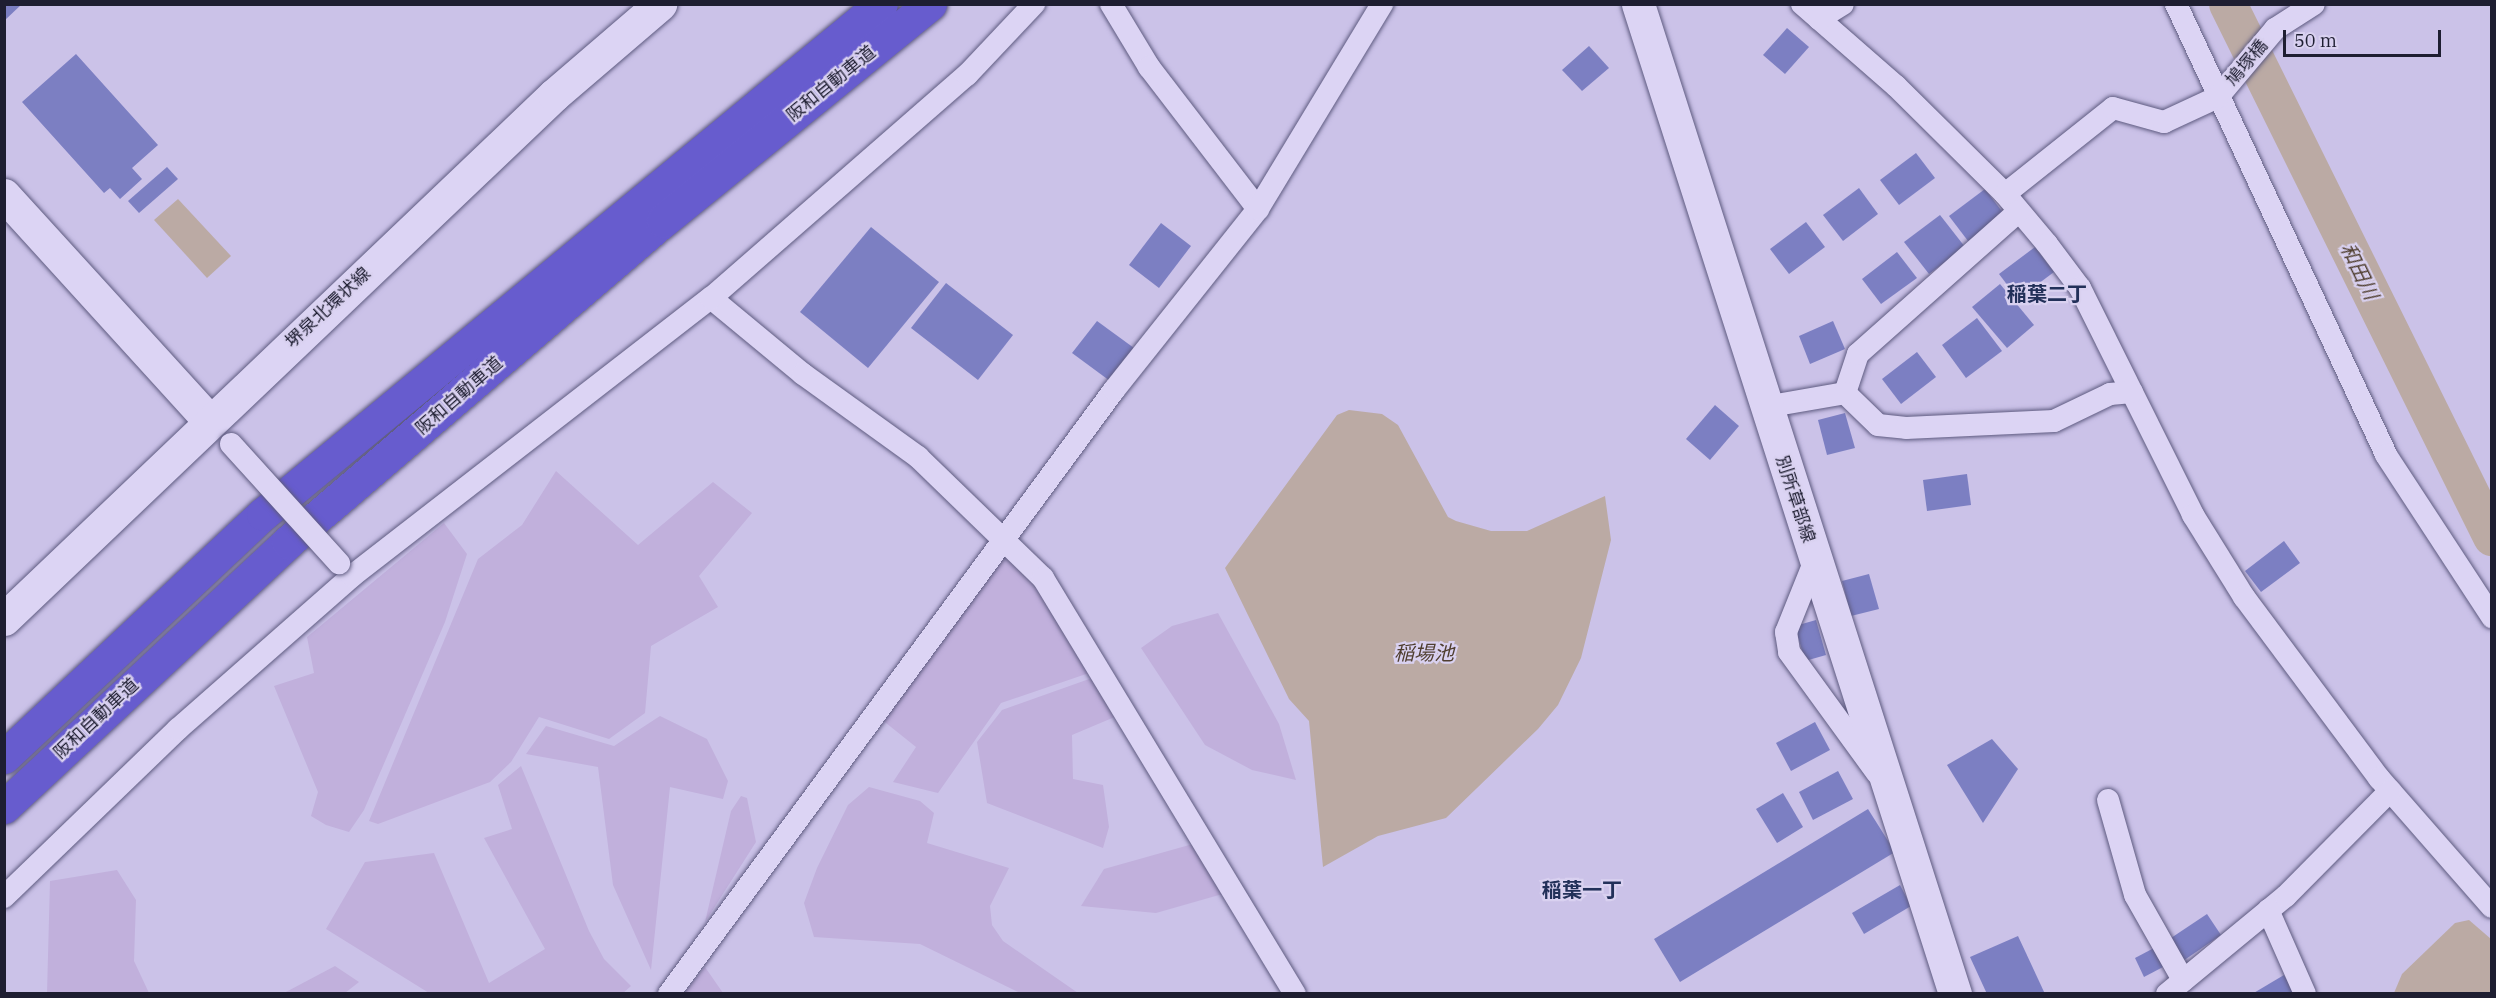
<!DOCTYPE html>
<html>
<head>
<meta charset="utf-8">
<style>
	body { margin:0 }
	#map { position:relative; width:2496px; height:998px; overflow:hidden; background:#cbc2e8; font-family:"IBM Plex Serif","Noto Sans JP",serif }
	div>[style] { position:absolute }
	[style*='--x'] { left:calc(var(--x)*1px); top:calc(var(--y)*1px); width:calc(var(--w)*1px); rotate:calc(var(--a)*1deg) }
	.farmland>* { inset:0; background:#c1b0dc }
	.water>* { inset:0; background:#bbaaa4 }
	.river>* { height:38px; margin:-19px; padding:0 19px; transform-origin:19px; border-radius:19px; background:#bbaaa4 }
	.building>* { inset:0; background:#7c7fc2 }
	.roads { filter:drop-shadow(0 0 2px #5e5b80) drop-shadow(0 0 2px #5e5b80) }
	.street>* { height:22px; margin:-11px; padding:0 11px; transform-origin:11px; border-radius:11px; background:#dcd4f4 }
	.secondary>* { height:33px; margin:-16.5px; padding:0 16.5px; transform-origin:16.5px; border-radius:16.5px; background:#dcd4f4 }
	.highway>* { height:33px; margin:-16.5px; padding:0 16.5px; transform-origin:16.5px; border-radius:16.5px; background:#675cce }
	.bridges { filter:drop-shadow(0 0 2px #5e5b80) drop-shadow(0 0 2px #5e5b80) }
	.street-bridge>* { height:22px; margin:-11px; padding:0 11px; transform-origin:11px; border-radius:11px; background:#dcd4f4 }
	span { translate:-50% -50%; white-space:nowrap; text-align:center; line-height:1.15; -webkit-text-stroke:4.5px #d9d1f0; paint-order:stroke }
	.street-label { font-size:18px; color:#1e1e31 }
	.water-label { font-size:20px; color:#4f3e2f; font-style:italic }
	.neighbourhood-label { font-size:20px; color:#223059; font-weight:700 }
	.frame { position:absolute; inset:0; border:6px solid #1e1e31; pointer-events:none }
	.scale { position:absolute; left:2283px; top:30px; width:158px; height:27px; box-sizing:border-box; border:3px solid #1e1e31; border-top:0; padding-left:8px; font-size:18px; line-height:21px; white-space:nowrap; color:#1e1e31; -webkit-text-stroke:4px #d9d1f0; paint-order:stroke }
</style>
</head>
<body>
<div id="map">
	<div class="farmland">
		<div style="clip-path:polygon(556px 471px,638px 545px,713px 482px,752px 513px,699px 576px,718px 607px,651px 646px,645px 713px,609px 739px,539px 717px,511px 762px,490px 782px,378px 824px,369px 821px,478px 559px,522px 525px)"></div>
		<div style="clip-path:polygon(444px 523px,467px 554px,445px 622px,364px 810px,349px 832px,326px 825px,311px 816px,318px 792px,274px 686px,314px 673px,307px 637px)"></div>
		<div style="clip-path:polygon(1007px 553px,1032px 579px,1089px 673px,1001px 703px,938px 793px,893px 782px,916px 747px,881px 719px)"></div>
		<div style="clip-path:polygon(1218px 613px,1279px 724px,1296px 780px,1252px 770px,1205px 745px,1141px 648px,1172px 626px)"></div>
		<div style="clip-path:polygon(1092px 678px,1117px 716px,1072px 735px,1073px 779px,1103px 785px,1109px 827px,1103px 848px,987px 803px,977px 742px,1002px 710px)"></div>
		<div style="clip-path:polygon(660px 716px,707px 739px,728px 781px,723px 799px,670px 787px,651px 970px,613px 885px,598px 767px,526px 754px,546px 726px,614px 746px)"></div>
		<div style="clip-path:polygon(521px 766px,589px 931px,604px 959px,631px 986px,622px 994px,429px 993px,326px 929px,365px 862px,434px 853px,489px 983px,545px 949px,484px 838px,512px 829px,498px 785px)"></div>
		<div style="clip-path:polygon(869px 787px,920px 801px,934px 813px,927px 843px,1009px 868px,990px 906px,992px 925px,1003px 941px,1078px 993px,1020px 993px,920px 944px,814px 937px,804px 903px,817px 868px,848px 805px)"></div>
		<div style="clip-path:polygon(741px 796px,747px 798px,756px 842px,705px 922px,731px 811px)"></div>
		<div style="clip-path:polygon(1200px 842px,1226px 893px,1156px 913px,1081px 906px,1104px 869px)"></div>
		<div style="clip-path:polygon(117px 870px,136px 900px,134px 961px,149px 993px,47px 993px,50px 881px)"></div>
		<div style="clip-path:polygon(335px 966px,359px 982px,345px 993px,284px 993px)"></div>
		<div style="clip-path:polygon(705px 967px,723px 993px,683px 994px)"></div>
	</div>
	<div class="water">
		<div style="clip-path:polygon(178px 199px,231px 256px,207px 278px,154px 220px)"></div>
		<div style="clip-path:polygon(1349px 410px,1382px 414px,1398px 425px,1448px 517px,1456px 521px,1491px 531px,1527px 531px,1605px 496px,1611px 540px,1581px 658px,1558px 705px,1538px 729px,1446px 818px,1378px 836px,1323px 867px,1309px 721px,1289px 699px,1225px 568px,1337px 415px)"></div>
		<div style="clip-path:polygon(2469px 920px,2491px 939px,2491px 993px,2394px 993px,2402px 974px,2455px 923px)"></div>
	</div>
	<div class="river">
		<div style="--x:2228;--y:4;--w:595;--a:63.65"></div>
	</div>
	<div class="building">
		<div style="clip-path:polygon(4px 4px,22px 4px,4px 21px)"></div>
		<div style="clip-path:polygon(1787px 28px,1809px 47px,1785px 74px,1763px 55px)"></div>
		<div style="clip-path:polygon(1589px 46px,1609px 68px,1582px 91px,1562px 70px)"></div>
		<div style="clip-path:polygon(76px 54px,158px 145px,132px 168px,142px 179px,120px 199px,110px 188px,104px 193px,22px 102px)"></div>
		<div style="clip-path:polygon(1916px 153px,1935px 178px,1899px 205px,1880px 180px)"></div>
		<div style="clip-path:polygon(167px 167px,178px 179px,139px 213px,128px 201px)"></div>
		<div style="clip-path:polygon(1859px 188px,1878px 214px,1843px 241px,1823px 215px)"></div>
		<div style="clip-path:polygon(1985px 189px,2004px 214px,1968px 241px,1949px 216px)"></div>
		<div style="clip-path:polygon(1940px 215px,1965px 247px,1929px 274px,1904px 242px)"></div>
		<div style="clip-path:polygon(1806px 222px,1825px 247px,1789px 274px,1770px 249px)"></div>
		<div style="clip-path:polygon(1161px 223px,1191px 246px,1159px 288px,1129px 265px)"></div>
		<div style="clip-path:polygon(871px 227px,939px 282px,868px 368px,800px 312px)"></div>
		<div style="clip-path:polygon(2035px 247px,2054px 272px,2018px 299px,1999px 274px)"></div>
		<div style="clip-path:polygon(1897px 252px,1917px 278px,1881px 304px,1862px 279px)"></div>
		<div style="clip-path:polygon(946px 283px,1013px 335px,978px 380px,911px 328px)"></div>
		<div style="clip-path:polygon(2000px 284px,2034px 325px,2007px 348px,1972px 307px)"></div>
		<div style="clip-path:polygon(1977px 318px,2002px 351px,1966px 378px,1942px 345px)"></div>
		<div style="clip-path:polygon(1097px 321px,1134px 348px,1110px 381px,1072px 353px)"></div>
		<div style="clip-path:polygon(1833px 321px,1845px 349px,1810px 364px,1799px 336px)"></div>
		<div style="clip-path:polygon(1917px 352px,1936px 377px,1901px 404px,1882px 379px)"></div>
		<div style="clip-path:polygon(1715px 405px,1739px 426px,1710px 460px,1686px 439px)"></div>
		<div style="clip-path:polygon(1845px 413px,1855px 448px,1827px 455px,1818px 420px)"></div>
		<div style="clip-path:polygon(1967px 474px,1971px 505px,1927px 511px,1923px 480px)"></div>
		<div style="clip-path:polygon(2284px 541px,2300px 563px,2261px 592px,2245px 571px)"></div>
		<div style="clip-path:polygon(1869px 574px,1879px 609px,1851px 616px,1842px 581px)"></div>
		<div style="clip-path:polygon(1816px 620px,1826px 655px,1805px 661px,1795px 626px)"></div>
		<div style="clip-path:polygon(1815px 722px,1830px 750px,1791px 771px,1776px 743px)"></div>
		<div style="clip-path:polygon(1992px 739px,2018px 769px,1983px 823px,1947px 765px)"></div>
		<div style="clip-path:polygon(1838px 771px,1853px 799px,1813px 820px,1799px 792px)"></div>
		<div style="clip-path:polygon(1783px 793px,1803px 827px,1777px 843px,1756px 809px)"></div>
		<div style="clip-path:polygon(1868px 809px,1895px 852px,1680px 982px,1654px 939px)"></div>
		<div style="clip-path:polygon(1900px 885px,1911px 906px,1864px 934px,1852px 913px)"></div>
		<div style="clip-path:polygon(2207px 914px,2221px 935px,2180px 963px,2165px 942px)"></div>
		<div style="clip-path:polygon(2018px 936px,2045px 994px,1987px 994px,1970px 957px)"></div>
		<div style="clip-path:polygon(2154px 948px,2163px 967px,2144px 977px,2135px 958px)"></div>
		<div style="clip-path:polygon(2284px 975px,2295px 994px,2252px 994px)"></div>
	</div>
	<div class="roads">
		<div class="street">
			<div style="--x:1111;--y:4;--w:74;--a:58.9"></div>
			<div style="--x:1149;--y:67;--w:179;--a:52.5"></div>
			<div style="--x:1802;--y:4;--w:125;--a:41.1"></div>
			<div style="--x:1896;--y:86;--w:153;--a:44.7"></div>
			<div style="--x:2005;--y:194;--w:65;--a:50"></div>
			<div style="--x:2047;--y:244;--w:55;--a:53.1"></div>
			<div style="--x:2080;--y:288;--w:254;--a:63.5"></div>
			<div style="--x:2193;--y:515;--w:97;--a:58.1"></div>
			<div style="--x:2244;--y:597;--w:226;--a:53.3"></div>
			<div style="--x:2379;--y:778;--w:171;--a:48.8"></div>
			<div style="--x:2176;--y:4;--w:497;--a:65"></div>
			<div style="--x:2386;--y:455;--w:194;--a:56.8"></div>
			<div style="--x:1819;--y:19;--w:28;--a:-32"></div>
			<div style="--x:2005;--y:194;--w:138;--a:-38.5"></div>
			<div style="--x:2113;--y:108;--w:53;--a:15.4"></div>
			<div style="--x:2164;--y:122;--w:60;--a:-24.8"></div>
			<div style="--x:2218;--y:97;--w:89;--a:-50"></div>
			<div style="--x:2275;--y:29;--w:46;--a:-32.7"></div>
			<div style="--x:711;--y:298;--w:119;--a:39.6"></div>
			<div style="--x:803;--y:374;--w:142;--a:35.8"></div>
			<div style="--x:918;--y:457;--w:174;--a:44.1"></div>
			<div style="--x:1043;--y:578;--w:486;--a:58.8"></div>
			<div style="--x:1845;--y:393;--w:41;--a:-71.6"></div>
			<div style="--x:1858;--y:354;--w:215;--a:-41.6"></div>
			<div style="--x:1765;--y:407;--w:81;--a:-9.9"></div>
			<div style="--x:1845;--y:393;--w:46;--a:44.1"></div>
			<div style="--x:1878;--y:425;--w:28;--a:6"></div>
			<div style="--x:1906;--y:428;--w:148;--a:-2.7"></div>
			<div style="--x:2054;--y:421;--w:62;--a:-25.7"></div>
			<div style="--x:2110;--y:394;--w:22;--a:-5"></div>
			<div style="--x:1815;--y:560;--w:78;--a:111.9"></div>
			<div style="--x:1786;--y:632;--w:20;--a:81"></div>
			<div style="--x:1789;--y:652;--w:150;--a:54"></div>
			<div style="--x:2108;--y:800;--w:99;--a:74.1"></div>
			<div style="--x:2135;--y:895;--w:98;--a:60.5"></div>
			<div style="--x:4;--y:897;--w:242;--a:-44"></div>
			<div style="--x:178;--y:729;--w:232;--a:-41.3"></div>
			<div style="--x:352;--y:576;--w:454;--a:-37.8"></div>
			<div style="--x:711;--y:298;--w:340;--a:-41.1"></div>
			<div style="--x:967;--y:75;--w:98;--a:-46.7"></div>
			<div style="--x:2268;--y:910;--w:92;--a:66.2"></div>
			<div style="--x:669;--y:994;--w:750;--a:-53.62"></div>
			<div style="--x:1114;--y:390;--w:231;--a:-51.5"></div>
			<div style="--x:1258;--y:209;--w:240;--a:-58.8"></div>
			<div style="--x:2167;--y:994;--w:154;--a:-39.5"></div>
			<div style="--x:2286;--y:896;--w:148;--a:-45.3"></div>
		</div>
		<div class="secondary">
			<div style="--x:1638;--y:4;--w:1040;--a:72.24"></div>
			<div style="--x:4;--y:195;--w:304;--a:47.7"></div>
			<div style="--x:4;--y:619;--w:760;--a:-43.61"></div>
			<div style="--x:554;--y:95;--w:140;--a:-40.6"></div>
		</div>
		<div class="highway">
			<div style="--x:4;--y:757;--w:355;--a:-43.2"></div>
			<div style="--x:263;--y:514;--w:801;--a:-39.53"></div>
			<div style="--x:4;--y:807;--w:388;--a:-43"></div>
			<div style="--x:288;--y:542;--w:494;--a:-40.6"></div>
			<div style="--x:663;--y:221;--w:344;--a:-39.1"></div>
		</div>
	</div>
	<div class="bridges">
		<div class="street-bridge">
			<div style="--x:231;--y:444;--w:161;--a:47.8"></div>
		</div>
	</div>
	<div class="street-label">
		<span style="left:2247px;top:63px;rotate:-50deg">鳩塚橋</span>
		<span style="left:831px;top:84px;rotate:-39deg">阪和自動車道</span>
		<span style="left:328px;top:308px;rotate:-43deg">堺泉北環状線</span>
		<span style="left:459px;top:396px;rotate:-41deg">阪和自動車道</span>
		<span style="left:1795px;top:499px;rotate:72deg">別所草部線</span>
		<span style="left:96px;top:719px;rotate:-43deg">阪和自動車道</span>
	</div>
	<div class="water-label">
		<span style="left:2360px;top:271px;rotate:64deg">和田川</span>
		<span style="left:1424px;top:652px">稲場池</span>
	</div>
	<div class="neighbourhood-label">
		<span style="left:2047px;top:293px">稲葉二丁</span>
		<span style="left:1582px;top:889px">稲葉一丁</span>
	</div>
	<div class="frame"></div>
	<div class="scale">50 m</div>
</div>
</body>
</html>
